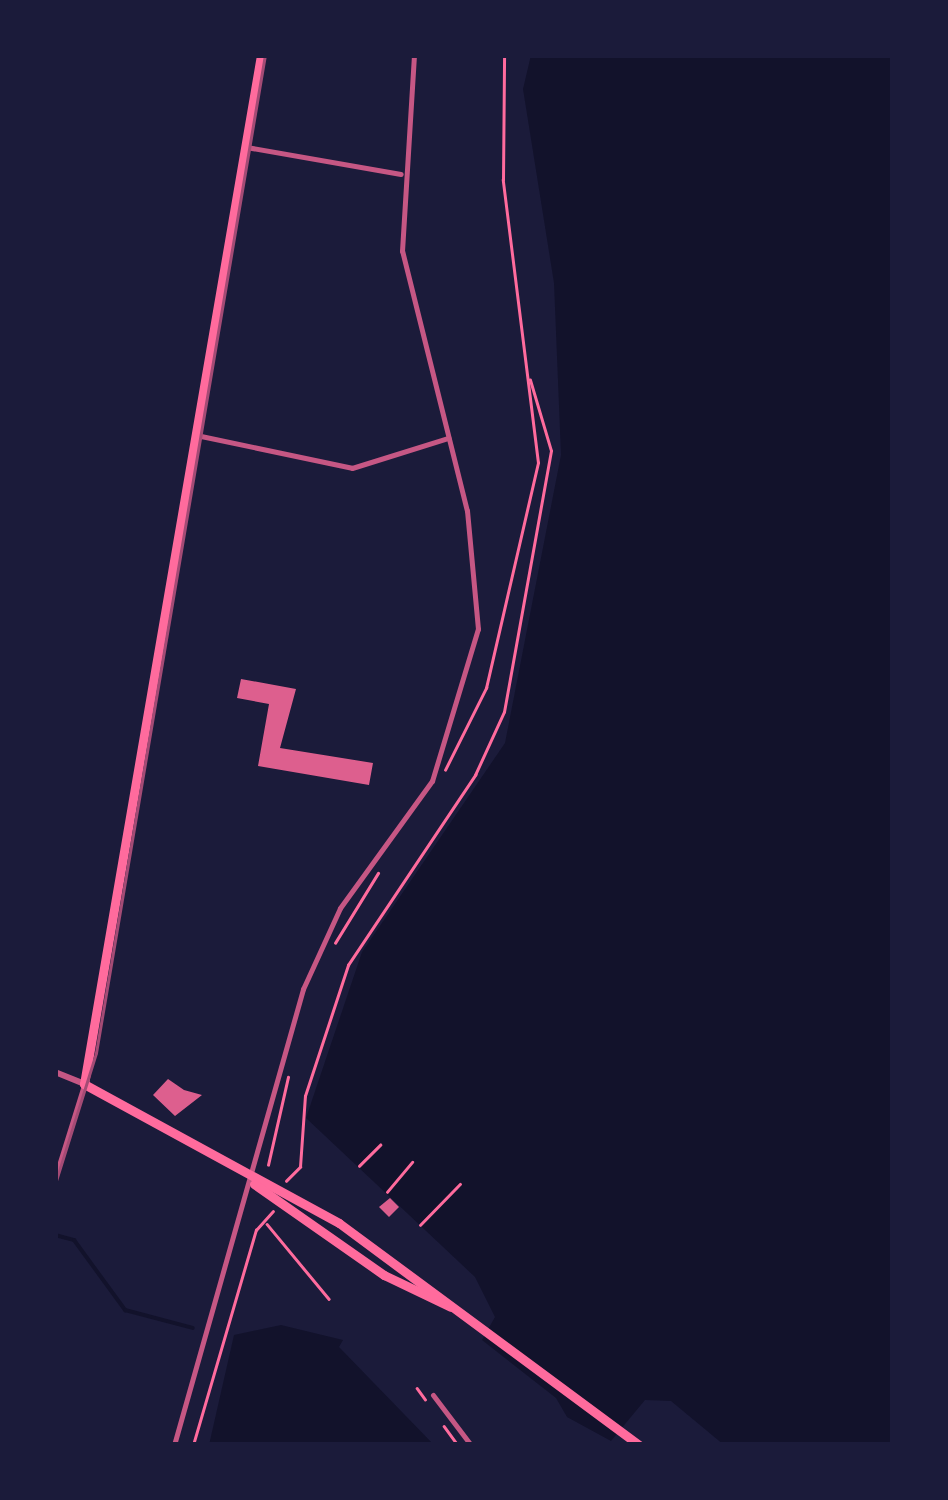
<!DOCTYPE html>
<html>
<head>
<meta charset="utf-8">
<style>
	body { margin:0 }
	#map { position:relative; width:948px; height:1500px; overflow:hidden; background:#1b1b3a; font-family:Helvetica,sans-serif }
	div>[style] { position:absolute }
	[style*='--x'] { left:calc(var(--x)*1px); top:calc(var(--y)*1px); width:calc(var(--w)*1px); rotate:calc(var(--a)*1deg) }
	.water>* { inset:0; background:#12122b }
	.stream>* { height:4px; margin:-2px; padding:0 2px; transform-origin:2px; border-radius:2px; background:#12122b }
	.building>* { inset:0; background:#dd5f8e }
	.path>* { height:2.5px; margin:-1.25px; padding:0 1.25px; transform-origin:1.25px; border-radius:1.25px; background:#ff6b9d }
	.minor>* { height:5px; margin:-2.5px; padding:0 2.5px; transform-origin:2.5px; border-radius:2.5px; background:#c65784 }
	.tertiary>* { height:6px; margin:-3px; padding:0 3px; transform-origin:3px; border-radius:3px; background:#c65784 }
	.primary>* { height:9px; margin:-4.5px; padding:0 4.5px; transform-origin:4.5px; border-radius:4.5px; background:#ff6b9d }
	.tram>* { height:2.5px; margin:-1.25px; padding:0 1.25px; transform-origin:1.25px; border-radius:1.25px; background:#a44b75 }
	span { translate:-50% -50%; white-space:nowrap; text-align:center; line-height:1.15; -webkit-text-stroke:8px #1b1b3a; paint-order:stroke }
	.frame { position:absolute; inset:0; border:58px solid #1b1b3a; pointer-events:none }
</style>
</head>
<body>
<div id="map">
	<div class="water">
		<div style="clip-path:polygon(531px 55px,893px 55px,893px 1445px,724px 1445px,671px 1401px,645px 1400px,611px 1441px,567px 1417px,556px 1398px,482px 1340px,495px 1317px,475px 1277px,306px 1118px,362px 952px,505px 743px,561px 455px,554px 283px,523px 89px)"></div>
		<div style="clip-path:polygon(281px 1325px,343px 1340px,339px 1347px,434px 1445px,209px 1445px,234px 1335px)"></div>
	</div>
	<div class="stream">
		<div style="--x:55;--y:1235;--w:20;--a:15"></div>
		<div style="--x:74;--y:1240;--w:87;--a:53.9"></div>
		<div style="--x:125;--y:1310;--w:70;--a:14.8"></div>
	</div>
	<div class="building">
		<div style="clip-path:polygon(241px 679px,296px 689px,280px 748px,373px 763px,369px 785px,258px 766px,269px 704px,237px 698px)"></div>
		<div style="clip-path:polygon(168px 1079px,184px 1090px,202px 1095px,175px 1116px,153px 1095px)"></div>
		<div style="clip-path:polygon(390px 1198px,399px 1207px,389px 1217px,379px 1207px)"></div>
	</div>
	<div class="path">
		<div style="--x:445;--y:770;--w:92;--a:-63.4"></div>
		<div style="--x:486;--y:688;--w:231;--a:-77"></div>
		<div style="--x:538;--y:463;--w:285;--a:-97.1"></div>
		<div style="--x:503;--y:180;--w:125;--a:-89.5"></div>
		<div style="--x:335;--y:943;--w:82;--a:-58.4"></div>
		<div style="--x:268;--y:1165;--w:90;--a:-77.2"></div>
		<div style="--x:359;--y:1166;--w:30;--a:-45"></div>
		<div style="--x:286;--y:1181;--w:20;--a:-45"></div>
		<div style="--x:300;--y:1167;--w:71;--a:-86"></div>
		<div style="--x:305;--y:1096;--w:138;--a:-71.8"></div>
		<div style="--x:348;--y:965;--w:229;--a:-56.2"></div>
		<div style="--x:475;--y:775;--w:69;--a:-65.3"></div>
		<div style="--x:504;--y:712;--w:265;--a:-79.8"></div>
		<div style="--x:551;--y:451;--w:74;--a:-106.5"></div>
		<div style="--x:387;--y:1192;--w:39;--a:-50"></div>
		<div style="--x:267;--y:1224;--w:97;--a:50.4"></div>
		<div style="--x:420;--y:1225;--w:57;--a:-45.7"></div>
		<div style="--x:417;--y:1388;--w:14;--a:54"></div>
		<div style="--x:444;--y:1426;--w:24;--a:54"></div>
		<div style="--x:193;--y:1445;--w:224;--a:-73.7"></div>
		<div style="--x:256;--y:1230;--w:25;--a:-48"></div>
	</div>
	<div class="minor">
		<div style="--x:246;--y:147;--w:157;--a:9.9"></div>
		<div style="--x:196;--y:435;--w:159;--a:11.9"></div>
		<div style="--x:352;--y:468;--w:101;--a:-17.4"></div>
		<div style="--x:55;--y:1178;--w:97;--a:-72.7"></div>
		<div style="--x:433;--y:1395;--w:63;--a:52.8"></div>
		<div style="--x:174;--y:1445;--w:474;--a:-74.2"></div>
		<div style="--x:303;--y:989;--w:89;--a:-65.4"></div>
		<div style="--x:340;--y:908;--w:157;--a:-54.1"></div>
		<div style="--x:432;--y:781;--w:159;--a:-73.2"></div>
		<div style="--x:478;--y:629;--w:119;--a:-95.3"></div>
		<div style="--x:467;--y:511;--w:268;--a:-104"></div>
		<div style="--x:402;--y:251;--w:196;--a:-86.5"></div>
	</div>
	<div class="tertiary">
		<div style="--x:55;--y:1072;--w:31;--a:22"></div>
	</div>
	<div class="primary">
		<div style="--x:261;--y:55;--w:1044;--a:99.76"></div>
		<div style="--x:84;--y:1084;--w:290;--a:28.6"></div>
		<div style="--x:339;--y:1223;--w:373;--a:36.5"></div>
		<div style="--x:254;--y:1184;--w:159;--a:35"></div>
		<div style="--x:384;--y:1275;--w:74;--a:25.5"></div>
	</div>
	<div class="tram">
		<div style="--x:55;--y:1184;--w:137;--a:-72.6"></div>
		<div style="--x:96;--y:1053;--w:1012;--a:-80.39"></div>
	</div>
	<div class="frame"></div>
</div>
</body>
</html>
